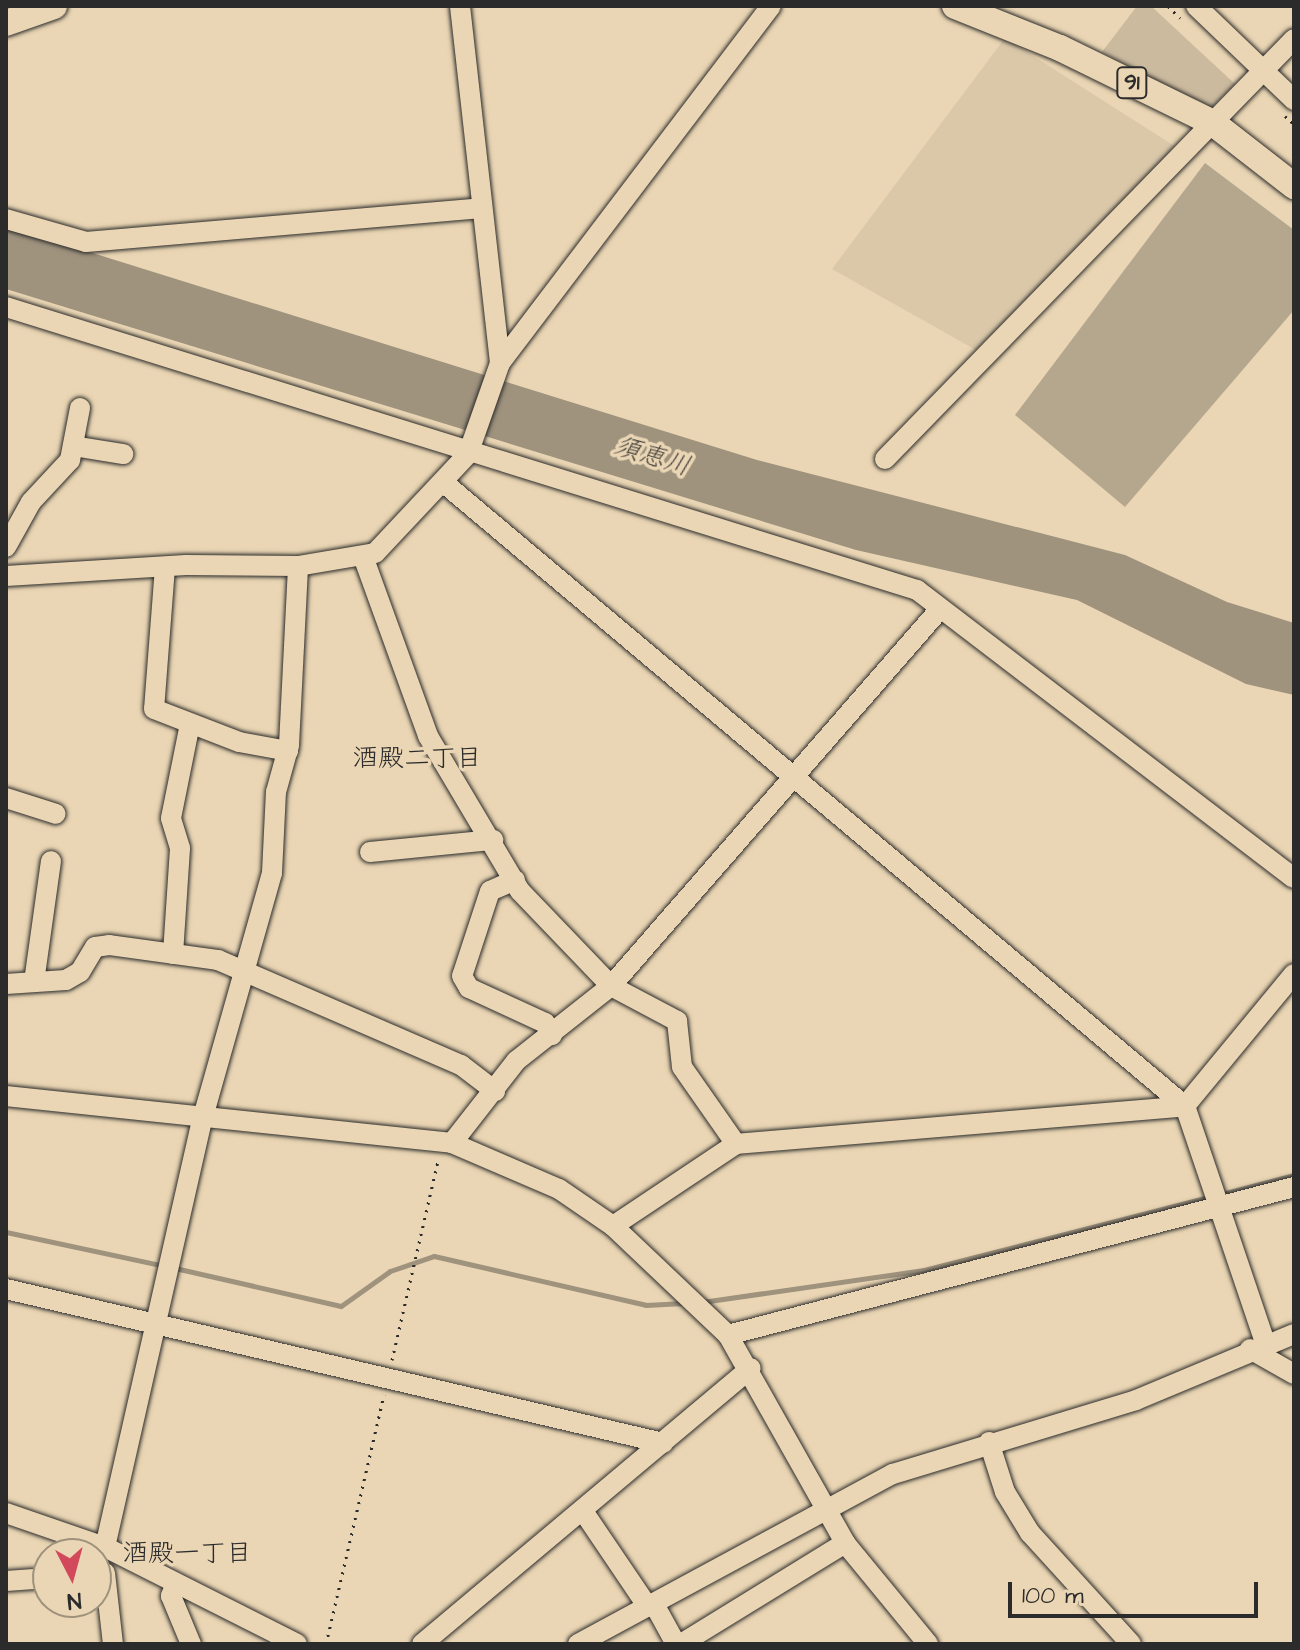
<!DOCTYPE html>
<html>
<head>
<meta charset="utf-8">
<style>
	body { margin:0 }
	#map { position:relative; width:1300px; height:1650px; overflow:hidden; background:#ead6b4; font-family:"Architects Daughter","Klee One",sans-serif }
	div>[style] { position:absolute }
	[style*='--x'] { left:calc(var(--x)*1px); top:calc(var(--y)*1px); width:calc(var(--w)*1px); rotate:calc(var(--a)*1deg) }
	.built>* { inset:0; background:#dac8a9 }
	.green>* { inset:0; background:#cbba9e }
	.water>* { inset:0; background:#9f937e }
	.stream>* { height:5px; margin:-2.5px; padding:0 2.5px; transform-origin:2.5px; border-radius:2.5px; background:#9f937e }
	.building>* { inset:0; background:#b5a68e }
	.path>* { height:3px; margin-top:-1.5px; transform-origin:0; background:repeating-linear-gradient(90deg,#2b2b2b 0 2px,transparent 0 8px) }
	.roads { filter:drop-shadow(0 0 2px #2b2b2b) drop-shadow(0 0 2px #2b2b2b) }
	.minor>* { height:20px; margin:-10px; padding:0 10px; transform-origin:10px; border-radius:10px; background:#ead6b4 }
	.major>* { height:26px; margin:-13px; padding:0 13px; transform-origin:13px; border-radius:13px; background:#ead6b4 }
	span { translate:-50% -50%; white-space:nowrap; text-align:center; line-height:1.15; -webkit-text-stroke:7px #ead6b4; paint-order:stroke }
	.shield-label span { padding:2px 6px; background:#ead6b4; border:2px solid; border-radius:6px; -webkit-text-stroke-width:0 }
	.shield-label { font-size:22px; color:#2b2b2b; font-weight:700 }
	.water-label { font-size:26px; color:#484540; font-style:italic }
	.neighbourhood-label { font-size:26px; color:#2b2b2b }
	.frame { position:absolute; inset:0; border:8px solid #2b2b2b; pointer-events:none }
	.north { position:absolute; left:32px; top:1538px; width:80px; height:80px; box-sizing:border-box; background:#ead6b4; border:2px solid #9e927d; border-radius:50%; rotate:174deg; font-size:22px; font-weight:700; line-height:32px; text-align:center; color:#2b2b2b }
	.north::after { content:''; display:block; margin:auto; width:28px; height:36px; background:#d1495b; clip-path:polygon(50% 0,100% 100%,50% 72%,0 100%) }
	.scale { position:absolute; left:1008px; top:1582px; width:250px; height:36px; box-sizing:border-box; border:4px solid #2b2b2b; border-top:0; padding-left:10px; font-size:24px; line-height:28px; white-space:nowrap; color:#2b2b2b; -webkit-text-stroke:6px #ead6b4; paint-order:stroke }
</style>
</head>
<body>
<div id="map">
	<div class="built">
		<div style="clip-path:polygon(1005px 38px,1176px 147px,976px 350px,832px 269px)"></div>
	</div>
	<div class="green">
		<div style="clip-path:polygon(1137px 6px,1151px 6px,1235px 84px,1210px 109px,1102px 52px)"></div>
	</div>
	<div class="water">
		<div style="clip-path:polygon(6px 226px,757px 460px,1125px 555px,1227px 602px,1294px 623px,1294px 695px,1246px 684px,1077px 600px,856px 550px,6px 289px)"></div>
	</div>
	<div class="stream">
		<div style="--x:1222;--y:1194;--w:74;--a:-14.8"></div>
		<div style="--x:6;--y:1232;--w:163;--a:12.1"></div>
		<div style="--x:175;--y:1268;--w:170;--a:12.9"></div>
		<div style="--x:341;--y:1306;--w:60;--a:-35.5"></div>
		<div style="--x:390;--y:1271;--w:46;--a:-18.8"></div>
		<div style="--x:434;--y:1256;--w:218;--a:13"></div>
		<div style="--x:646;--y:1305;--w:38;--a:-3"></div>
		<div style="--x:702;--y:1302;--w:224;--a:-8.2"></div>
		<div style="--x:924;--y:1270;--w:297;--a:-14.4"></div>
	</div>
	<div class="building">
		<div style="clip-path:polygon(1205px 163px,1294px 230px,1294px 310px,1125px 507px,1015px 415px)"></div>
	</div>
	<div class="path">
		<div style="--x:1168;--y:6;--w:17;--a:45"></div>
		<div style="--x:1285;--y:116;--w:12;--a:42"></div>
		<div style="--x:392;--y:1360;--w:204;--a:-77"></div>
		<div style="--x:326;--y:1644;--w:256;--a:-76.9"></div>
	</div>
	<div class="roads">
		<div class="minor">
			<div style="--x:460;--y:6;--w:359;--a:83.6"></div>
			<div style="--x:1196;--y:6;--w:136;--a:43.8"></div>
			<div style="--x:6;--y:219;--w:83;--a:16"></div>
			<div style="--x:86;--y:242;--w:397;--a:-4.9"></div>
			<div style="--x:6;--y:307;--w:954;--a:17.26"></div>
			<div style="--x:917;--y:590;--w:474;--a:37.4"></div>
			<div style="--x:73;--y:446;--w:51;--a:9.1"></div>
			<div style="--x:885;--y:459;--w:586;--a:-45.76"></div>
			<div style="--x:444;--y:483;--w:968;--a:40.06"></div>
			<div style="--x:1185;--y:1106;--w:249;--a:71.3"></div>
			<div style="--x:6;--y:547;--w:51;--a:-60.9"></div>
			<div style="--x:31;--y:502;--w:57;--a:-47.1"></div>
			<div style="--x:70;--y:460;--w:53;--a:-79.1"></div>
			<div style="--x:364;--y:559;--w:188;--a:70.1"></div>
			<div style="--x:428;--y:736;--w:180;--a:59.3"></div>
			<div style="--x:520;--y:891;--w:132;--a:46.2"></div>
			<div style="--x:611;--y:986;--w:75;--a:27.9"></div>
			<div style="--x:677;--y:1021;--w:46;--a:83.8"></div>
			<div style="--x:682;--y:1067;--w:94;--a:55"></div>
			<div style="--x:165;--y:567;--w:142;--a:94.4"></div>
			<div style="--x:154;--y:709;--w:91;--a:21.2"></div>
			<div style="--x:239;--y:742;--w:50;--a:10.4"></div>
			<div style="--x:6;--y:576;--w:180;--a:-3.5"></div>
			<div style="--x:186;--y:565;--w:112;--a:0.5"></div>
			<div style="--x:298;--y:566;--w:78;--a:-9.6"></div>
			<div style="--x:375;--y:553;--w:136;--a:-46.8"></div>
			<div style="--x:468;--y:454;--w:96;--a:-70.6"></div>
			<div style="--x:500;--y:363;--w:448;--a:-52.8"></div>
			<div style="--x:6;--y:798;--w:52;--a:17.7"></div>
			<div style="--x:370;--y:852;--w:124;--a:-5.6"></div>
			<div style="--x:515;--y:880;--w:27;--a:156"></div>
			<div style="--x:490;--y:891;--w:89;--a:108.2"></div>
			<div style="--x:462;--y:976;--w:14;--a:60"></div>
			<div style="--x:469;--y:988;--w:84;--a:24.7"></div>
			<div style="--x:545;--y:1023;--w:14;--a:60"></div>
			<div style="--x:173;--y:954;--w:106;--a:-86.2"></div>
			<div style="--x:180;--y:848;--w:31;--a:-107"></div>
			<div style="--x:171;--y:818;--w:96;--a:-78.6"></div>
			<div style="--x:34;--y:982;--w:122;--a:-82"></div>
			<div style="--x:6;--y:984;--w:60;--a:-3.8"></div>
			<div style="--x:66;--y:980;--w:16;--a:-30"></div>
			<div style="--x:80;--y:972;--w:29;--a:-59"></div>
			<div style="--x:95;--y:947;--w:14;--a:-8"></div>
			<div style="--x:109;--y:945;--w:110;--a:7.8"></div>
			<div style="--x:218;--y:960;--w:265;--a:23.4"></div>
			<div style="--x:461;--y:1065;--w:43;--a:37.4"></div>
			<div style="--x:6;--y:1096;--w:448;--a:6"></div>
			<div style="--x:452;--y:1143;--w:116;--a:23.3"></div>
			<div style="--x:559;--y:1189;--w:65;--a:34.4"></div>
			<div style="--x:613;--y:1226;--w:158;--a:43.5"></div>
			<div style="--x:728;--y:1335;--w:239;--a:60.6"></div>
			<div style="--x:845;--y:1543;--w:131;--a:50.6"></div>
			<div style="--x:452;--y:1143;--w:104;--a:-52"></div>
			<div style="--x:516;--y:1061;--w:121;--a:-38.3"></div>
			<div style="--x:611;--y:986;--w:500;--a:-48.89"></div>
			<div style="--x:613;--y:1226;--w:148;--a:-33.7"></div>
			<div style="--x:736;--y:1144;--w:451;--a:-4.8"></div>
			<div style="--x:1185;--y:1106;--w:171;--a:-50.5"></div>
			<div style="--x:6;--y:1289;--w:675;--a:13.19"></div>
			<div style="--x:728;--y:1335;--w:585;--a:-14.65"></div>
			<div style="--x:1250;--y:1349;--w:51;--a:29.6"></div>
			<div style="--x:989;--y:1442;--w:52;--a:72.3"></div>
			<div style="--x:1005;--y:1492;--w:48;--a:58.6"></div>
			<div style="--x:1030;--y:1533;--w:150;--a:47.7"></div>
			<div style="--x:583;--y:1511;--w:116;--a:55.9"></div>
			<div style="--x:6;--y:1513;--w:105;--a:19"></div>
			<div style="--x:105;--y:1547;--w:215;--a:26.8"></div>
			<div style="--x:105;--y:1547;--w:441;--a:-77.2"></div>
			<div style="--x:203;--y:1117;--w:254;--a:-74.2"></div>
			<div style="--x:272;--y:873;--w:81;--a:-87.2"></div>
			<div style="--x:276;--y:792;--w:49;--a:-74.5"></div>
			<div style="--x:289;--y:745;--w:179;--a:-87.1"></div>
			<div style="--x:105;--y:1573;--w:71;--a:83.6"></div>
			<div style="--x:6;--y:1581;--w:42;--a:-4.1"></div>
			<div style="--x:176;--y:1584;--w:13;--a:113"></div>
			<div style="--x:171;--y:1596;--w:52;--a:67.4"></div>
			<div style="--x:654;--y:1604;--w:46;--a:61.2"></div>
			<div style="--x:422;--y:1644;--w:429;--a:-40"></div>
			<div style="--x:578;--y:1644;--w:358;--a:-28.4"></div>
			<div style="--x:893;--y:1474;--w:254;--a:-16.9"></div>
			<div style="--x:1136;--y:1400;--w:171;--a:-22.7"></div>
			<div style="--x:681;--y:1644;--w:193;--a:-31.6"></div>
		</div>
		<div class="major">
			<div style="--x:955;--y:6;--w:113;--a:21.8"></div>
			<div style="--x:1060;--y:48;--w:170;--a:26.1"></div>
			<div style="--x:1213;--y:123;--w:103;--a:37.9"></div>
			<div style="--x:6;--y:23;--w:51;--a:-19.5"></div>
		</div>
	</div>
	<div class="shield-label">
		<span style="left:1132px;top:83px">91</span>
	</div>
	<div class="water-label">
		<span style="left:652px;top:457px;rotate:17deg">須恵川</span>
	</div>
	<div class="neighbourhood-label">
		<span style="left:417px;top:759px">酒殿二丁目</span>
		<span style="left:187px;top:1554px">酒殿一丁目</span>
	</div>
	<div class="frame"></div>
	<div class="north">N</div>
	<div class="scale">100 m</div>
</div>
</body>
</html>
